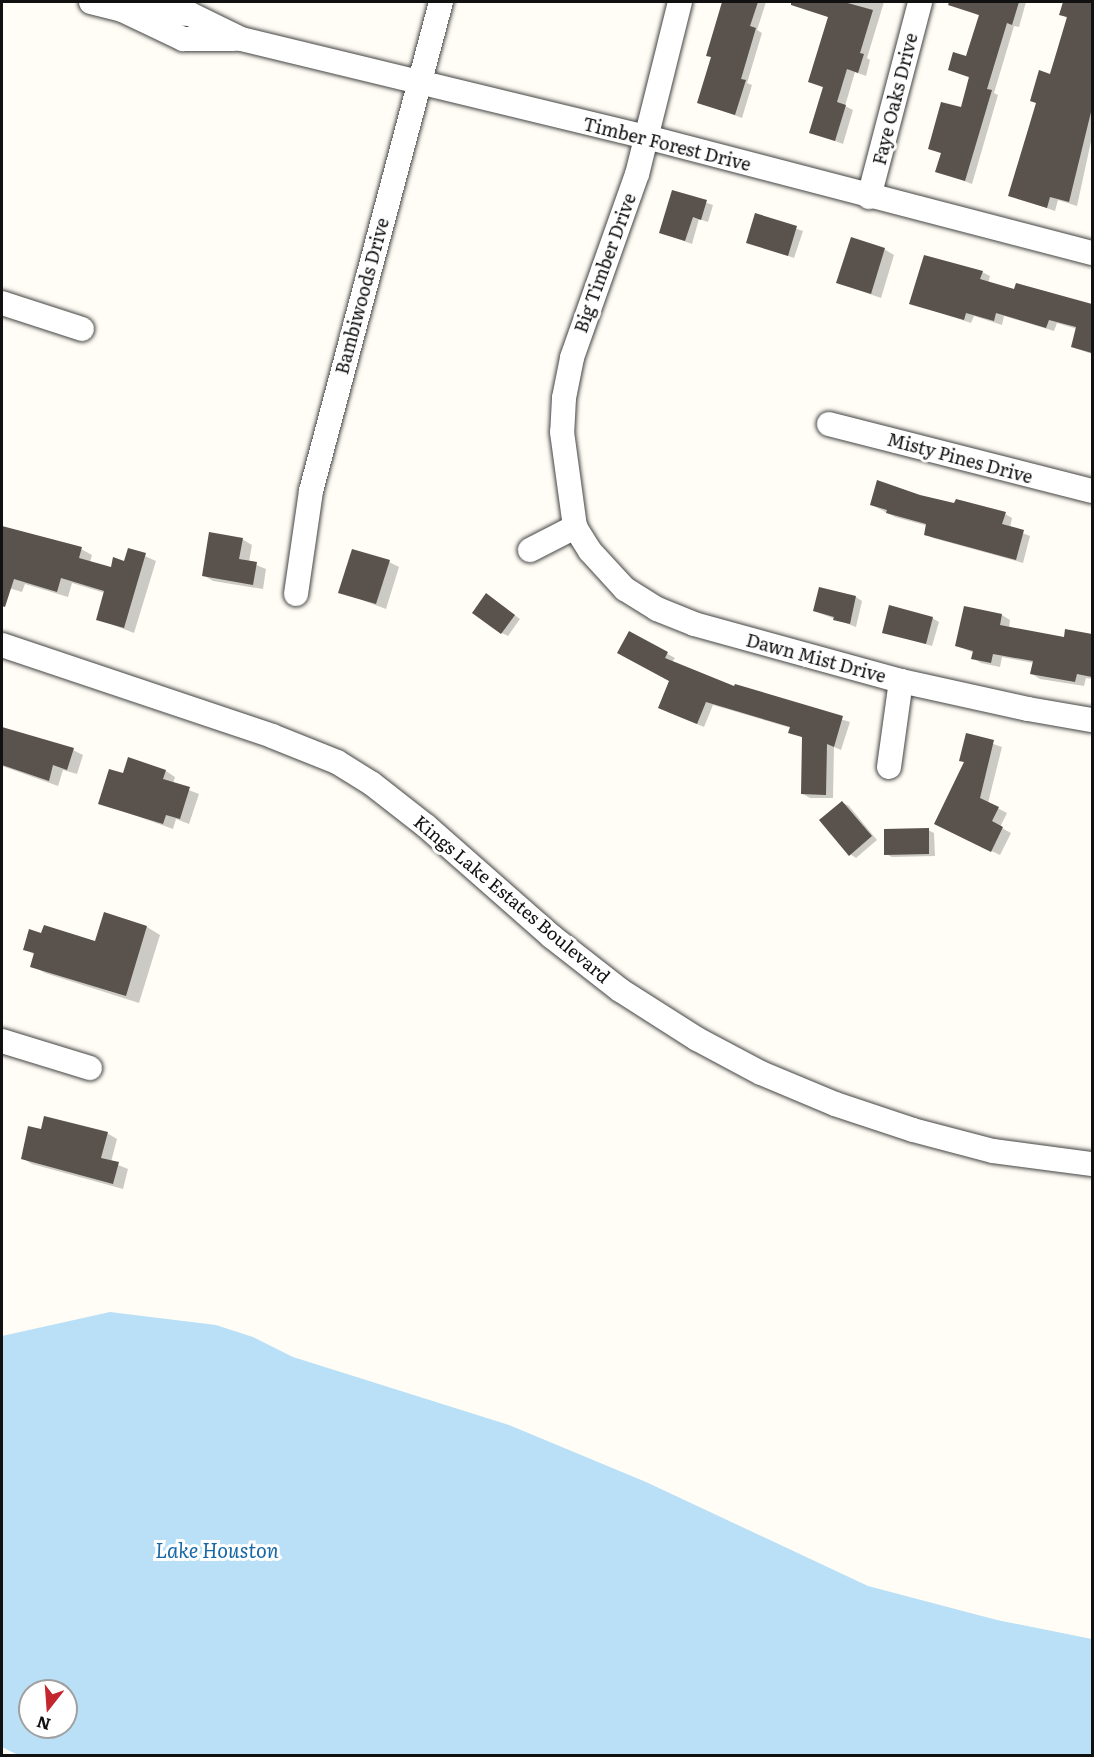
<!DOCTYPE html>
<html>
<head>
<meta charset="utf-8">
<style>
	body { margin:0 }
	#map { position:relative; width:1094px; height:1757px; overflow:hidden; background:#fffdf5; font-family:Literata,serif }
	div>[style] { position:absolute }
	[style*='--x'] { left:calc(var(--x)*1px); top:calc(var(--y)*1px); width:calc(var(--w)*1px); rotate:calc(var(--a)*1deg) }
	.water>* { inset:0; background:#b9e0f7 }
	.shadow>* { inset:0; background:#0003 }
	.building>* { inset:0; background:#5a524d }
	.roads { filter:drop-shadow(0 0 2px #444) drop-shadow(0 0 2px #444) }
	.minor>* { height:24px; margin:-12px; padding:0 12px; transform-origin:12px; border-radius:12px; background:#fff }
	span { translate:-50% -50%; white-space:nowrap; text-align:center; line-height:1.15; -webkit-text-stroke:6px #fff; paint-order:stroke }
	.street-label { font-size:18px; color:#111 }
	.water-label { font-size:20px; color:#1768a6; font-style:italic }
	.frame { position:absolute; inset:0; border:3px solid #111; pointer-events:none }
	.north { position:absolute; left:18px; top:1679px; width:60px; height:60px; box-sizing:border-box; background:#fff; border:2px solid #a0a0a0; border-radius:50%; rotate:197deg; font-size:16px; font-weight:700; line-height:24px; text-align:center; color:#111 }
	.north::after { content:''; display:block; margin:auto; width:21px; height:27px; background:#c4262e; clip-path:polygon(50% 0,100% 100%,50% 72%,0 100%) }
</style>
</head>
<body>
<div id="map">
	<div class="water">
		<div style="clip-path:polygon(evenodd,110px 1312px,216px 1325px,253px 1337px,293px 1357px,509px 1425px,646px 1482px,868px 1586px,997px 1620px,1092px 1639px,1092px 1755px,18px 1755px,2px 1747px,2px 1336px,110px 1312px,30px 1691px,66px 1691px,66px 1727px,30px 1727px,30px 1691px)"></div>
	</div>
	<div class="shadow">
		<div style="clip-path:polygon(724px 2px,766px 2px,757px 30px,762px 33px,747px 83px,752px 85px,742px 118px,698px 102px,712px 57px,708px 55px)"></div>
		<div style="clip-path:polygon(823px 2px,884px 2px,867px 58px,870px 60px,866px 76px,855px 72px,845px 106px,853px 110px,843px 144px,810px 132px,824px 88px,810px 81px,830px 18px,819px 13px)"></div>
		<div style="clip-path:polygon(968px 2px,1026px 2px,1019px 27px,1014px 26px,994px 93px,998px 95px,972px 184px,937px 171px,943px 154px,929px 148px,962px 109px,970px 78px,950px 70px,967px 58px,980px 16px,965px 9px)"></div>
		<div style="clip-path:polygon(1065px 2px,1092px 2px,1092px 137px,1077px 206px,1058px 200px,1055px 211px,1010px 195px,1068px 19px,1061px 14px)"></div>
		<div style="clip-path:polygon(673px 192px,713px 205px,708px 222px,699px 219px,692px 244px,661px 233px)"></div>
		<div style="clip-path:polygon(756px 215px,803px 231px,794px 258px,748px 242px)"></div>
		<div style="clip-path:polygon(884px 249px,894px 255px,881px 298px,838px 283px)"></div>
		<div style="clip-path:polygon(982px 272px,990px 276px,988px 283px,1015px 291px,1017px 285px,1092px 306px,1092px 354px,1072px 347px,1077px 329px,1057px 323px,1054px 331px,1004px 316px,1002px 325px,974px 316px,971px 323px,911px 303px)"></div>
		<div style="clip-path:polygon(920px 497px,1005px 514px,1012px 518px,1010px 528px,1030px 536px,1023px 563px,933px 538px,926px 534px,928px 526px,895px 517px,872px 505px)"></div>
		<div style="clip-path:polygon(2px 528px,81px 549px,92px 555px,90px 562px,111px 569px,125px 563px,129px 549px,156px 561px,134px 633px,98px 619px,105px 593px,72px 583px,68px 597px,25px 584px,22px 592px,2px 586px)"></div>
		<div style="clip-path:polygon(242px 539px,252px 545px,249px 562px,266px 569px,263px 589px,213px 581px,203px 575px)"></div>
		<div style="clip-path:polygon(389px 562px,399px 567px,386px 609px,340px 592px)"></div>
		<div style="clip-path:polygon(856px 597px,862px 601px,856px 627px,814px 611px)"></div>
		<div style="clip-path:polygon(493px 599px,520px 619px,508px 636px,502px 633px)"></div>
		<div style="clip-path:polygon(1002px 615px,1010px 620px,1009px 628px,1065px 638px,1067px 631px,1092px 636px,1092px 679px,1086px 678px,1084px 686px,1040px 679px,1032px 674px,1034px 663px,1002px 657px,1000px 667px,981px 663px,973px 658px,974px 653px,957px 646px)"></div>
		<div style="clip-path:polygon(932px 618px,939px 622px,932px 646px,884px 632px)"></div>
		<div style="clip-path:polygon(630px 633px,675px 658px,672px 662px,735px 688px,736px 686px,850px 722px,841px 750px,834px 747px,833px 798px,810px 798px,803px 794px,804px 738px,790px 732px,791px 728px,713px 705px,704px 727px,667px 712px,671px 681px)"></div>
		<div style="clip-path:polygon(2px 728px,73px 750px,83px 755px,77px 774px,63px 770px,58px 786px,2px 766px)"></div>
		<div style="clip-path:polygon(967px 735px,1002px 747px,988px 803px,1007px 813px,1000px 827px,1011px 833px,1000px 855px,945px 829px,965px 763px,961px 760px)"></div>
		<div style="clip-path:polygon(129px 759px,166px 771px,175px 777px,173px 784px,199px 794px,189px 824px,176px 819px,173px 829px,100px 803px,124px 775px)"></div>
		<div style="clip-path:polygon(843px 803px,849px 806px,877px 840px,856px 858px,850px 854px)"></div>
		<div style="clip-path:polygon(928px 830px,934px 833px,935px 856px,892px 857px,886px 854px)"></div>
		<div style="clip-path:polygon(105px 914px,147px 927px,160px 935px,139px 1003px,45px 973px,32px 966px,35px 955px,25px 949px,42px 935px,96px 943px)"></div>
		<div style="clip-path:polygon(42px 1131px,107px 1133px,117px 1139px,111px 1162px,128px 1169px,123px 1189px,32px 1164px,22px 1158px)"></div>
	</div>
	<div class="building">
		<div style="clip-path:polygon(722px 2px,758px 2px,750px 26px,756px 28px,741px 79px,746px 80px,735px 115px,697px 103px,711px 57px,706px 56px)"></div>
		<div style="clip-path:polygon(791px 2px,844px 2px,873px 10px,860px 53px,864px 54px,858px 73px,847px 69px,837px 102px,846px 105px,835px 141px,809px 133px,823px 87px,808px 82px,828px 17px,791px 5px)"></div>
		<div style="clip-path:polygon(949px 2px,1019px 2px,1012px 25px,1007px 23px,987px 89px,992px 90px,965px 181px,935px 172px,941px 153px,928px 149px,941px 102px,961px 107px,969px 77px,948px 70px,953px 52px,966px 56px,979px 15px,948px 5px)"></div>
		<div style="clip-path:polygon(1063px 2px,1092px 2px,1092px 108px,1069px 202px,1050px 197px,1047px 208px,1008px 196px,1036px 103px,1030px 101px,1039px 70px,1050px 74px,1067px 17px,1059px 15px)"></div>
		<div style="clip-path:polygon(672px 190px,707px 200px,701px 220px,693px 217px,685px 241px,659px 233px)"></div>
		<div style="clip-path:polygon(755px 213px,797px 226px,788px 256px,746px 243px)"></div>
		<div style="clip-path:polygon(851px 237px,885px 248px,871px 294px,836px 283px)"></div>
		<div style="clip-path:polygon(924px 255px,983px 271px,980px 279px,1014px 289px,1016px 283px,1092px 304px,1092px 353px,1071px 347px,1076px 327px,1049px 320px,1046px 328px,996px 313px,994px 321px,966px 313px,964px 320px,909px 304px)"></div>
		<div style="clip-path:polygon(877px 480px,920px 495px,954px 503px,956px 499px,1006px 512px,1002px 524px,1024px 530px,1016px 560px,924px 535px,926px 524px,886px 513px,887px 510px,870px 505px)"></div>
		<div style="clip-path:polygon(2px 526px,82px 547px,79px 558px,111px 567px,113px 557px,124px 561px,128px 548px,146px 553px,124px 628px,96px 620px,104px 591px,61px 578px,57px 592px,14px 579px,5px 607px,2px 606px)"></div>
		<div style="clip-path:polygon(209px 532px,243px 538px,239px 559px,257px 562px,253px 585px,202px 576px)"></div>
		<div style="clip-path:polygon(352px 549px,390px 560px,376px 604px,338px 593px)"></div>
		<div style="clip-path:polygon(819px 587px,856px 596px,850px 624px,833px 620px,834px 617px,813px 611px)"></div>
		<div style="clip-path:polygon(486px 593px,515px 615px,501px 634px,472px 613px)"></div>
		<div style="clip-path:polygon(889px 605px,933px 617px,926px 644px,882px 633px)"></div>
		<div style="clip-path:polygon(964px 606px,1002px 614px,1000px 625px,1064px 637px,1065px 629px,1092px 634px,1092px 677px,1077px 674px,1075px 682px,1030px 674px,1033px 661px,993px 654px,991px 663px,971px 659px,973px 651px,955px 646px)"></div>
		<div style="clip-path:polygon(629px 631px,668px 652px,665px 658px,734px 686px,735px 684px,843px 716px,834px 747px,827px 744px,826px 795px,801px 794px,802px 737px,788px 733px,790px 727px,706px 702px,697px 724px,658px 708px,669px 681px,617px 653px)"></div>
		<div style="clip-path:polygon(2px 727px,74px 748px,67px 770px,53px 765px,49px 781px,2px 765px)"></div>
		<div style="clip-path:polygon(966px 733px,994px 740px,980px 798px,999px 807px,992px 821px,1003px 827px,991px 852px,934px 824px,964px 762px,959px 761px)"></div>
		<div style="clip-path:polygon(128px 757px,166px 770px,163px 779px,190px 787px,180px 819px,166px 815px,163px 824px,98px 804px,109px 769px,123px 773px)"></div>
		<div style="clip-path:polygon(842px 801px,872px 836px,849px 856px,819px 820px)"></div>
		<div style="clip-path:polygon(929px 828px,929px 854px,884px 855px,884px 829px)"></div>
		<div style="clip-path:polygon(104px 912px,147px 926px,126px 996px,30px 967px,34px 953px,23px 950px,29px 929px,41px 933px,44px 925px,95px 941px)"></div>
		<div style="clip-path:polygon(44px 1116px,108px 1132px,101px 1158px,119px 1162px,113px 1184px,21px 1159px,28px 1126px,41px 1129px)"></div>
	</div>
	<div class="roads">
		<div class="minor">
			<div style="--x:91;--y:2;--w:32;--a:14"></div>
			<div style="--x:122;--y:10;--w:68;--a:25.4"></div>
			<div style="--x:183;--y:39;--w:51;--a:0"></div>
			<div style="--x:680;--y:2;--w:177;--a:104"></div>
			<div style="--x:637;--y:174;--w:195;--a:109.5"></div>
			<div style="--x:572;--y:358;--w:41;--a:101.3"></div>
			<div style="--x:564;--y:398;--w:34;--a:93"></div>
			<div style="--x:562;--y:432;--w:96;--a:82.2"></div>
			<div style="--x:575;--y:527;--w:28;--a:58"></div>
			<div style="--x:590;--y:551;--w:52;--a:47.4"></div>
			<div style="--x:625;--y:589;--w:38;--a:32"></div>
			<div style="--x:657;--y:609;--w:40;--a:22"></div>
			<div style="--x:694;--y:624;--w:215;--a:15.4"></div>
			<div style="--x:901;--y:681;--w:130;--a:12.4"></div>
			<div style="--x:1028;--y:709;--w:65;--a:9.8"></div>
			<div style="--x:122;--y:10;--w:68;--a:3.4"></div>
			<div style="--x:190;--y:14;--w:57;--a:26.1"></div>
			<div style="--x:241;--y:39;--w:417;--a:13.6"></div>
			<div style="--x:646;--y:137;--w:461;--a:14.6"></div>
			<div style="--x:869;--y:197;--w:202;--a:-75.3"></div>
			<div style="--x:2;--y:303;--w:84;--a:18"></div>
			<div style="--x:829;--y:424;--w:271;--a:14.3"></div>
			<div style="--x:530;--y:550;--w:51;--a:-27.1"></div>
			<div style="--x:296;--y:594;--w:104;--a:-81.7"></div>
			<div style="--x:311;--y:491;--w:506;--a:-75.11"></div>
			<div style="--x:2;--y:645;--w:285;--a:18.6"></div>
			<div style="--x:272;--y:736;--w:70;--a:21.8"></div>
			<div style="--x:337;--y:762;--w:40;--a:32"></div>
			<div style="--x:371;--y:783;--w:70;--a:38"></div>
			<div style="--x:426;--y:826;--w:167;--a:41.3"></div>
			<div style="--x:551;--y:936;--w:88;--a:38"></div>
			<div style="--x:620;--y:990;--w:91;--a:32.5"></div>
			<div style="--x:697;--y:1039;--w:72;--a:28"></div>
			<div style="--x:761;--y:1073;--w:80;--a:22.7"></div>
			<div style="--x:835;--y:1104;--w:82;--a:18.4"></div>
			<div style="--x:913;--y:1130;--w:83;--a:14.7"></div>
			<div style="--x:993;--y:1151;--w:100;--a:7.5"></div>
			<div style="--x:889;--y:767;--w:87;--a:-82.1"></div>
			<div style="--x:2;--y:1041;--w:92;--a:17.1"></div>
		</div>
	</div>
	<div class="street-label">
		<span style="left:895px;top:99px;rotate:-76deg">Faye Oaks Drive</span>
		<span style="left:667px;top:144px;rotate:14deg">Timber Forest Drive</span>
		<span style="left:605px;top:263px;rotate:-70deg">Big Timber Drive</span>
		<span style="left:362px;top:296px;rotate:-75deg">Bambiwoods Drive</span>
		<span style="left:960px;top:458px;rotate:15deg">Misty Pines Drive</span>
		<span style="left:816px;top:658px;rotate:15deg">Dawn Mist Drive</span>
		<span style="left:512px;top:899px;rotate:40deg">Kings Lake Estates Boulevard</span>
	</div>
	<div class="water-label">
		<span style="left:217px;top:1549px">Lake Houston</span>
	</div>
	<div class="frame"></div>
	<div class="north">N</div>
</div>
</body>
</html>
